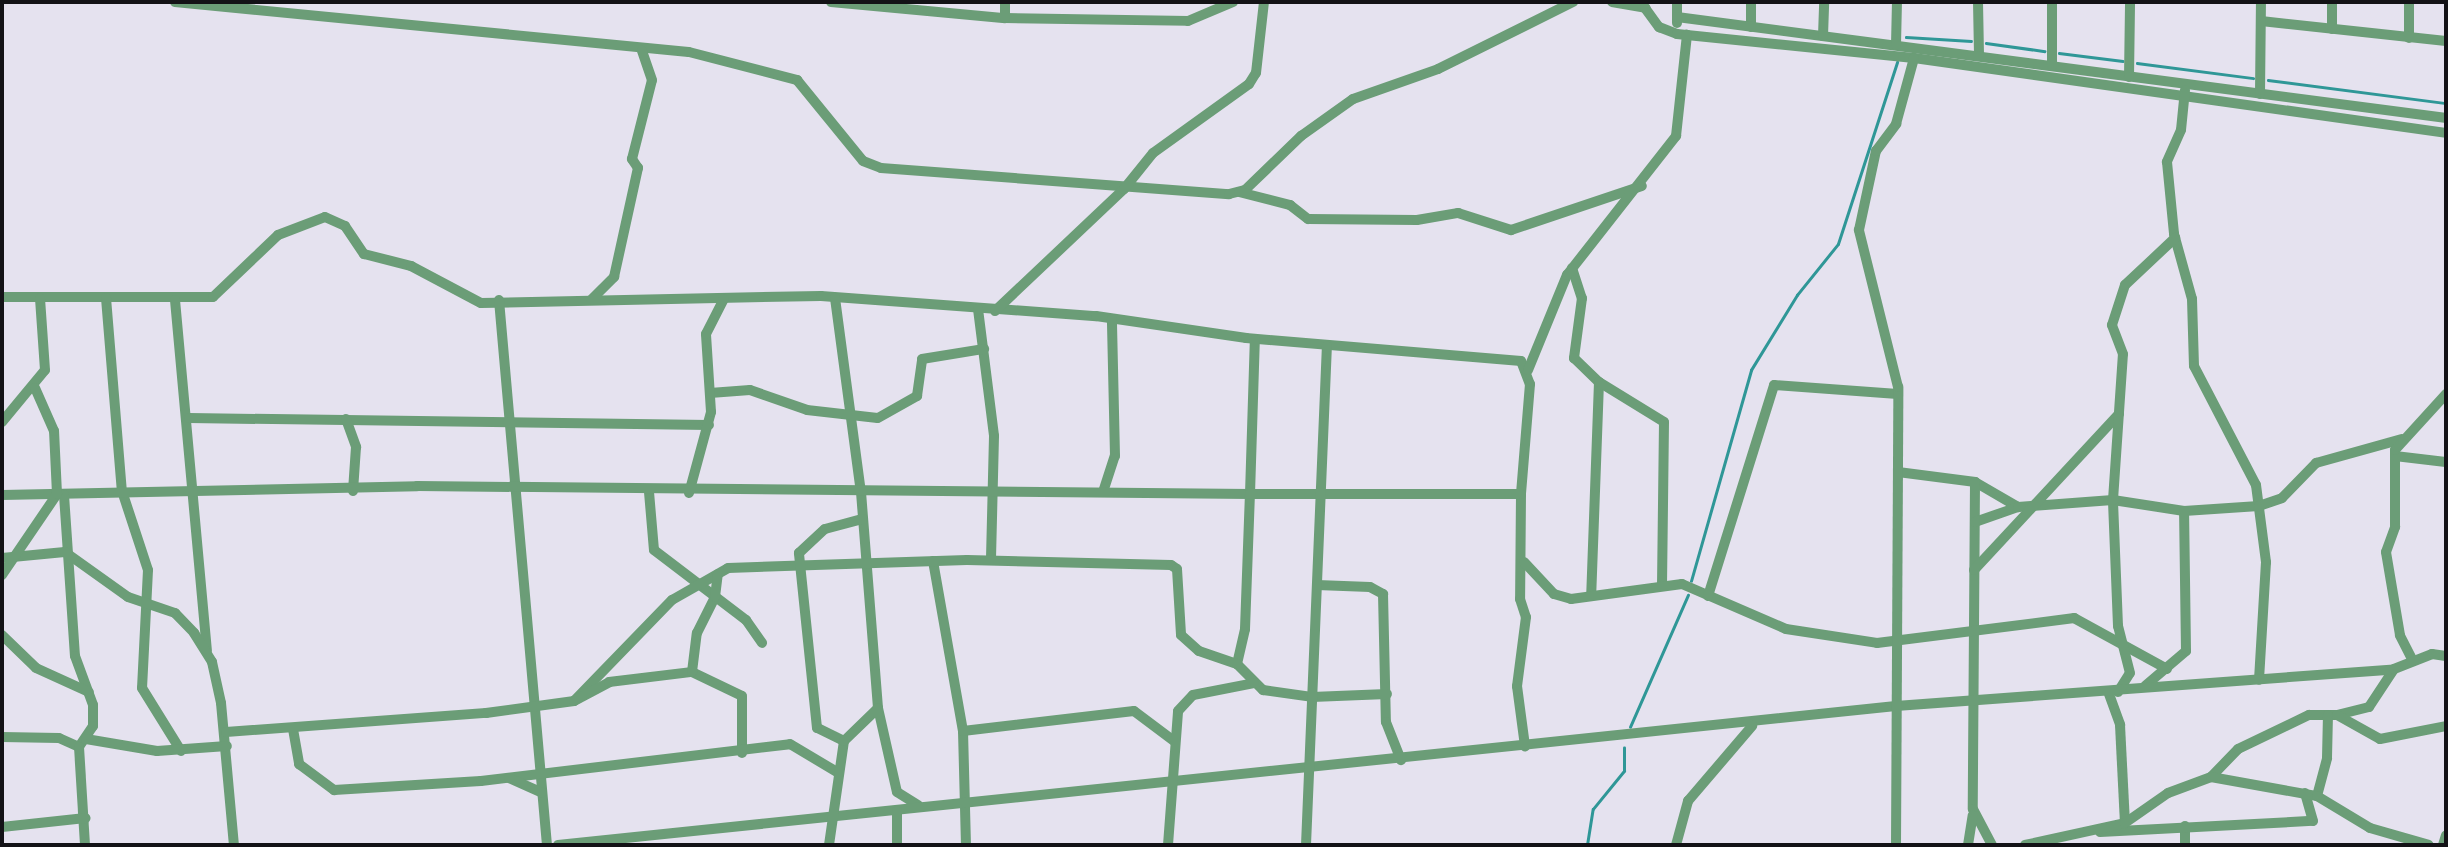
<!DOCTYPE html>
<html>
<head>
<meta charset="utf-8">
<style>
	body { margin:0 }
	#map { position:relative; width:2448px; height:847px; overflow:hidden; background:#e5e2ef; font-family:Roboto,sans-serif }
	div>[style] { position:absolute }
	[style*='--x'] { left:calc(var(--x)*1px); top:calc(var(--y)*1px); width:calc(var(--w)*1px); rotate:calc(var(--a)*1deg) }
	.stream>* { height:2.5px; margin:-1.25px; padding:0 1.25px; transform-origin:1.25px; border-radius:1.25px; background:#2f9797 }
	.minor>* { height:10px; margin:-5px; padding:0 5px; transform-origin:5px; border-radius:5px; background:#6b9d77 }
	span { translate:-50% -50%; white-space:nowrap; text-align:center; line-height:1.15; -webkit-text-stroke:6px #e5e2ef; paint-order:stroke }
	.frame { position:absolute; inset:0; border:4px solid #131216; pointer-events:none }
</style>
</head>
<body>
<div id="map">
	<div class="stream">
		<div style="--x:1906;--y:37;--w:65;--a:3.5"></div>
		<div style="--x:1986;--y:43;--w:59;--a:7.9"></div>
		<div style="--x:2059;--y:53;--w:64;--a:7.2"></div>
		<div style="--x:2137;--y:63;--w:117;--a:7.4"></div>
		<div style="--x:2268;--y:80;--w:179;--a:7.4"></div>
		<div style="--x:1691;--y:581;--w:219;--a:-74.1"></div>
		<div style="--x:1751;--y:370;--w:88;--a:-58.5"></div>
		<div style="--x:1797;--y:295;--w:65;--a:-51.2"></div>
		<div style="--x:1838;--y:244;--w:191;--a:-72"></div>
		<div style="--x:1630;--y:727;--w:144;--a:-66.3"></div>
		<div style="--x:1587;--y:845;--w:36;--a:-81"></div>
		<div style="--x:1593;--y:809;--w:49;--a:-50.8"></div>
		<div style="--x:1624;--y:771;--w:23;--a:-90"></div>
	</div>
	<div class="minor">
		<div style="--x:175;--y:2;--w:516;--a:5.56"></div>
		<div style="--x:689;--y:52;--w:112;--a:14.5"></div>
		<div style="--x:797;--y:80;--w:104;--a:50.8"></div>
		<div style="--x:863;--y:161;--w:19;--a:21"></div>
		<div style="--x:881;--y:168;--w:349;--a:4.3"></div>
		<div style="--x:1229;--y:194;--w:16;--a:-14"></div>
		<div style="--x:1245;--y:190;--w:78;--a:-44"></div>
		<div style="--x:1301;--y:136;--w:64;--a:-35.4"></div>
		<div style="--x:1353;--y:99;--w:90;--a:-19.4"></div>
		<div style="--x:1438;--y:69;--w:151;--a:-26.4"></div>
		<div style="--x:831;--y:2;--w:175;--a:5.3"></div>
		<div style="--x:1005;--y:18;--w:183;--a:0.9"></div>
		<div style="--x:1188;--y:21;--w:49;--a:-22.9"></div>
		<div style="--x:1005;--y:2;--w:16;--a:90"></div>
		<div style="--x:1612;--y:2;--w:34;--a:10"></div>
		<div style="--x:1645;--y:8;--w:24;--a:54"></div>
		<div style="--x:1659;--y:27;--w:19;--a:21"></div>
		<div style="--x:1677;--y:34;--w:238;--a:5.8"></div>
		<div style="--x:1914;--y:58;--w:537;--a:8.02"></div>
		<div style="--x:1677;--y:2;--w:21;--a:90"></div>
		<div style="--x:1751;--y:2;--w:25;--a:90"></div>
		<div style="--x:1978;--y:2;--w:54;--a:88.9"></div>
		<div style="--x:2409;--y:2;--w:36;--a:90"></div>
		<div style="--x:1677;--y:17;--w:776;--a:7.48"></div>
		<div style="--x:2261;--y:21;--w:186;--a:6.2"></div>
		<div style="--x:2332;--y:29;--w:27;--a:-90"></div>
		<div style="--x:1823;--y:36;--w:34;--a:-88"></div>
		<div style="--x:1896;--y:45;--w:43;--a:-88.7"></div>
		<div style="--x:2052;--y:66;--w:64;--a:-90"></div>
		<div style="--x:2129;--y:77;--w:75;--a:-89.2"></div>
		<div style="--x:2185;--y:90;--w:40;--a:95.7"></div>
		<div style="--x:2181;--y:130;--w:35;--a:114"></div>
		<div style="--x:2167;--y:162;--w:72;--a:84.4"></div>
		<div style="--x:2174;--y:234;--w:67;--a:74.5"></div>
		<div style="--x:2192;--y:299;--w:67;--a:88.3"></div>
		<div style="--x:2194;--y:366;--w:134;--a:62.5"></div>
		<div style="--x:2256;--y:485;--w:78;--a:82.6"></div>
		<div style="--x:2266;--y:562;--w:118;--a:93.4"></div>
		<div style="--x:2260;--y:94;--w:92;--a:-89.4"></div>
		<div style="--x:1239;--y:192;--w:53;--a:14.3"></div>
		<div style="--x:1290;--y:205;--w:23;--a:38"></div>
		<div style="--x:1308;--y:219;--w:109;--a:0.5"></div>
		<div style="--x:1417;--y:220;--w:42;--a:-9.7"></div>
		<div style="--x:1458;--y:213;--w:56;--a:17.8"></div>
		<div style="--x:1511;--y:230;--w:138;--a:-18.6"></div>
		<div style="--x:1572;--y:268;--w:32;--a:72"></div>
		<div style="--x:1582;--y:298;--w:61;--a:97.6"></div>
		<div style="--x:1574;--y:358;--w:35;--a:44"></div>
		<div style="--x:1599;--y:382;--w:214;--a:92.1"></div>
		<div style="--x:2;--y:297;--w:211;--a:0"></div>
		<div style="--x:213;--y:297;--w:90;--a:-43.6"></div>
		<div style="--x:278;--y:235;--w:50;--a:-21"></div>
		<div style="--x:325;--y:217;--w:22;--a:24"></div>
		<div style="--x:345;--y:226;--w:34;--a:56"></div>
		<div style="--x:364;--y:254;--w:49;--a:14.3"></div>
		<div style="--x:411;--y:266;--w:79;--a:27.9"></div>
		<div style="--x:481;--y:303;--w:340;--a:-1.2"></div>
		<div style="--x:821;--y:296;--w:276;--a:4.2"></div>
		<div style="--x:1096;--y:316;--w:152;--a:8.3"></div>
		<div style="--x:1246;--y:338;--w:276;--a:4.8"></div>
		<div style="--x:1521;--y:361;--w:25;--a:69"></div>
		<div style="--x:1530;--y:384;--w:110;--a:94.7"></div>
		<div style="--x:1521;--y:494;--w:105;--a:90.5"></div>
		<div style="--x:1520;--y:599;--w:19;--a:72"></div>
		<div style="--x:1526;--y:617;--w:70;--a:97.4"></div>
		<div style="--x:1517;--y:686;--w:61;--a:82.4"></div>
		<div style="--x:106;--y:298;--w:194;--a:85.3"></div>
		<div style="--x:122;--y:491;--w:83;--a:71.8"></div>
		<div style="--x:148;--y:570;--w:118;--a:92.9"></div>
		<div style="--x:142;--y:688;--w:74;--a:58.2"></div>
		<div style="--x:835;--y:298;--w:196;--a:82.4"></div>
		<div style="--x:861;--y:492;--w:217;--a:85.5"></div>
		<div style="--x:878;--y:708;--w:86;--a:77.3"></div>
		<div style="--x:897;--y:792;--w:25;--a:32"></div>
		<div style="--x:175;--y:300;--w:352;--a:84.8"></div>
		<div style="--x:499;--y:300;--w:547;--a:84.97"></div>
		<div style="--x:591;--y:300;--w:33;--a:-45"></div>
		<div style="--x:614;--y:277;--w:112;--a:-77.6"></div>
		<div style="--x:638;--y:168;--w:11;--a:-124"></div>
		<div style="--x:632;--y:159;--w:81;--a:-75.8"></div>
		<div style="--x:652;--y:80;--w:31;--a:-109"></div>
		<div style="--x:978;--y:309;--w:128;--a:82.8"></div>
		<div style="--x:994;--y:436;--w:124;--a:91.4"></div>
		<div style="--x:995;--y:311;--w:178;--a:-43.4"></div>
		<div style="--x:1124;--y:189;--w:46;--a:-51.1"></div>
		<div style="--x:1153;--y:153;--w:118;--a:-35.7"></div>
		<div style="--x:1249;--y:84;--w:13;--a:-58"></div>
		<div style="--x:1256;--y:73;--w:71;--a:-83.6"></div>
		<div style="--x:1528;--y:370;--w:103;--a:-67.7"></div>
		<div style="--x:1567;--y:275;--w:177;--a:-51.9"></div>
		<div style="--x:1676;--y:136;--w:102;--a:-83.8"></div>
		<div style="--x:1599;--y:382;--w:76;--a:31.6"></div>
		<div style="--x:1664;--y:422;--w:164;--a:90.7"></div>
		<div style="--x:710;--y:393;--w:40;--a:-4.3"></div>
		<div style="--x:750;--y:390;--w:60;--a:19.3"></div>
		<div style="--x:807;--y:410;--w:71;--a:6.4"></div>
		<div style="--x:878;--y:418;--w:45;--a:-29.4"></div>
		<div style="--x:917;--y:396;--w:37;--a:-82"></div>
		<div style="--x:922;--y:359;--w:63;--a:-9.2"></div>
		<div style="--x:189;--y:418;--w:520;--a:0.77"></div>
		<div style="--x:346;--y:419;--w:30;--a:70"></div>
		<div style="--x:356;--y:447;--w:44;--a:93.9"></div>
		<div style="--x:2;--y:422;--w:67;--a:-50.4"></div>
		<div style="--x:45;--y:370;--w:72;--a:-94"></div>
		<div style="--x:2395;--y:456;--w:51;--a:6.7"></div>
		<div style="--x:1898;--y:472;--w:78;--a:7.4"></div>
		<div style="--x:1975;--y:482;--w:50;--a:30.2"></div>
		<div style="--x:1975;--y:482;--w:327;--a:90.4"></div>
		<div style="--x:1973;--y:809;--w:41;--a:62.2"></div>
		<div style="--x:649;--y:492;--w:58;--a:85.1"></div>
		<div style="--x:654;--y:550;--w:116;--a:37.3"></div>
		<div style="--x:746;--y:620;--w:28;--a:55"></div>
		<div style="--x:1103;--y:492;--w:38;--a:-72"></div>
		<div style="--x:1115;--y:456;--w:137;--a:-91.3"></div>
		<div style="--x:689;--y:493;--w:84;--a:-74.8"></div>
		<div style="--x:711;--y:412;--w:78;--a:-93.7"></div>
		<div style="--x:706;--y:334;--w:39;--a:-63"></div>
		<div style="--x:2;--y:495;--w:415;--a:-1.2"></div>
		<div style="--x:417;--y:486;--w:833;--a:0.55"></div>
		<div style="--x:1250;--y:494;--w:155;--a:-88.2"></div>
		<div style="--x:64;--y:495;--w:161;--a:86.1"></div>
		<div style="--x:75;--y:656;--w:52;--a:69.8"></div>
		<div style="--x:93;--y:705;--w:21;--a:90"></div>
		<div style="--x:93;--y:726;--w:25;--a:124"></div>
		<div style="--x:1975;--y:522;--w:46;--a:-19.2"></div>
		<div style="--x:2018;--y:507;--w:95;--a:-4.2"></div>
		<div style="--x:2113;--y:500;--w:72;--a:8.8"></div>
		<div style="--x:2184;--y:511;--w:75;--a:-3.8"></div>
		<div style="--x:2259;--y:506;--w:24;--a:-19"></div>
		<div style="--x:2282;--y:498;--w:49;--a:-45.8"></div>
		<div style="--x:2316;--y:463;--w:89;--a:-15.6"></div>
		<div style="--x:2;--y:558;--w:63;--a:-5.4"></div>
		<div style="--x:65;--y:552;--w:77;--a:35.5"></div>
		<div style="--x:128;--y:597;--w:50;--a:18.8"></div>
		<div style="--x:175;--y:613;--w:28;--a:46"></div>
		<div style="--x:194;--y:633;--w:34;--a:58"></div>
		<div style="--x:212;--y:662;--w:42;--a:77.6"></div>
		<div style="--x:221;--y:703;--w:143;--a:84.8"></div>
		<div style="--x:933;--y:561;--w:173;--a:80"></div>
		<div style="--x:963;--y:731;--w:114;--a:88.5"></div>
		<div style="--x:1524;--y:562;--w:44;--a:46.8"></div>
		<div style="--x:1554;--y:594;--w:18;--a:16"></div>
		<div style="--x:1571;--y:599;--w:112;--a:-7.7"></div>
		<div style="--x:1682;--y:584;--w:113;--a:23.4"></div>
		<div style="--x:1786;--y:629;--w:92;--a:8.7"></div>
		<div style="--x:1877;--y:643;--w:199;--a:-7.2"></div>
		<div style="--x:2074;--y:618;--w:106;--a:28.7"></div>
		<div style="--x:1974;--y:570;--w:213;--a:-47.1"></div>
		<div style="--x:2;--y:575;--w:98;--a:-55.8"></div>
		<div style="--x:57;--y:494;--w:63;--a:-92.7"></div>
		<div style="--x:54;--y:431;--w:47;--a:-113.8"></div>
		<div style="--x:1317;--y:585;--w:53;--a:2.2"></div>
		<div style="--x:1370;--y:587;--w:15;--a:28"></div>
		<div style="--x:1383;--y:594;--w:128;--a:88.7"></div>
		<div style="--x:1386;--y:722;--w:41;--a:68.5"></div>
		<div style="--x:1708;--y:596;--w:221;--a:-72.6"></div>
		<div style="--x:1774;--y:385;--w:124;--a:4.2"></div>
		<div style="--x:2;--y:635;--w:47;--a:44.1"></div>
		<div style="--x:36;--y:668;--w:58;--a:24.4"></div>
		<div style="--x:2413;--y:661;--w:29;--a:-117"></div>
		<div style="--x:2400;--y:635;--w:84;--a:-99.6"></div>
		<div style="--x:2386;--y:552;--w:27;--a:-70"></div>
		<div style="--x:2395;--y:527;--w:77;--a:-90"></div>
		<div style="--x:2395;--y:450;--w:76;--a:-47.7"></div>
		<div style="--x:1237;--y:664;--w:36;--a:-77"></div>
		<div style="--x:1245;--y:629;--w:135;--a:-87.9"></div>
		<div style="--x:1250;--y:494;--w:271;--a:0"></div>
		<div style="--x:692;--y:672;--w:55;--a:25.6"></div>
		<div style="--x:742;--y:696;--w:57;--a:90"></div>
		<div style="--x:2145;--y:686;--w:54;--a:-40.5"></div>
		<div style="--x:2186;--y:651;--w:140;--a:-90.8"></div>
		<div style="--x:2118;--y:692;--w:22;--a:-58"></div>
		<div style="--x:2130;--y:673;--w:49;--a:-104.3"></div>
		<div style="--x:2118;--y:626;--w:126;--a:-92.3"></div>
		<div style="--x:2113;--y:500;--w:146;--a:-86.1"></div>
		<div style="--x:2123;--y:354;--w:31;--a:-111"></div>
		<div style="--x:2112;--y:325;--w:42;--a:-72"></div>
		<div style="--x:2125;--y:285;--w:69;--a:-43.2"></div>
		<div style="--x:2109;--y:694;--w:33;--a:70"></div>
		<div style="--x:2120;--y:725;--w:98;--a:87.1"></div>
		<div style="--x:574;--y:701;--w:141;--a:-45.9"></div>
		<div style="--x:672;--y:600;--w:64;--a:-29.7"></div>
		<div style="--x:728;--y:568;--w:239;--a:-1.9"></div>
		<div style="--x:967;--y:560;--w:204;--a:1.4"></div>
		<div style="--x:1171;--y:565;--w:7;--a:34"></div>
		<div style="--x:1177;--y:569;--w:66;--a:86.5"></div>
		<div style="--x:1181;--y:635;--w:24;--a:42"></div>
		<div style="--x:1199;--y:651;--w:40;--a:18.9"></div>
		<div style="--x:1237;--y:664;--w:37;--a:45"></div>
		<div style="--x:1263;--y:690;--w:49;--a:8.1"></div>
		<div style="--x:1312;--y:697;--w:75;--a:-2.3"></div>
		<div style="--x:2337;--y:715;--w:33;--a:-14"></div>
		<div style="--x:2369;--y:707;--w:45;--a:-56.7"></div>
		<div style="--x:293;--y:729;--w:36;--a:80"></div>
		<div style="--x:299;--y:764;--w:44;--a:36.6"></div>
		<div style="--x:334;--y:790;--w:147;--a:-3.5"></div>
		<div style="--x:481;--y:781;--w:311;--a:-6.8"></div>
		<div style="--x:790;--y:744;--w:55;--a:30.8"></div>
		<div style="--x:963;--y:731;--w:172;--a:-6.7"></div>
		<div style="--x:1134;--y:711;--w:50;--a:36.9"></div>
		<div style="--x:226;--y:732;--w:261;--a:-4.2"></div>
		<div style="--x:486;--y:713;--w:89;--a:-7.8"></div>
		<div style="--x:574;--y:701;--w:40;--a:-28"></div>
		<div style="--x:609;--y:682;--w:84;--a:-6.9"></div>
		<div style="--x:692;--y:672;--w:39;--a:-83"></div>
		<div style="--x:697;--y:633;--w:40;--a:-63.4"></div>
		<div style="--x:715;--y:597;--w:23;--a:-83"></div>
		<div style="--x:2;--y:737;--w:57;--a:1"></div>
		<div style="--x:59;--y:738;--w:22;--a:24"></div>
		<div style="--x:79;--y:747;--w:98;--a:86.5"></div>
		<div style="--x:86;--y:739;--w:72;--a:9.6"></div>
		<div style="--x:157;--y:751;--w:70;--a:-4.1"></div>
		<div style="--x:844;--y:741;--w:30;--a:-154"></div>
		<div style="--x:817;--y:728;--w:176;--a:-95.9"></div>
		<div style="--x:799;--y:553;--w:35;--a:-43"></div>
		<div style="--x:825;--y:529;--w:39;--a:-15"></div>
		<div style="--x:2211;--y:777;--w:39;--a:-46"></div>
		<div style="--x:2238;--y:749;--w:79;--a:-25.6"></div>
		<div style="--x:2309;--y:715;--w:28;--a:0"></div>
		<div style="--x:2337;--y:715;--w:49;--a:29.2"></div>
		<div style="--x:2380;--y:739;--w:67;--a:-11.1"></div>
		<div style="--x:509;--y:778;--w:36;--a:24"></div>
		<div style="--x:2317;--y:796;--w:39;--a:-75"></div>
		<div style="--x:2327;--y:758;--w:43;--a:-88.7"></div>
		<div style="--x:2185;--y:826;--w:19;--a:90"></div>
		<div style="--x:2;--y:827;--w:84;--a:-6.1"></div>
		<div style="--x:2100;--y:832;--w:213;--a:-3"></div>
		<div style="--x:2313;--y:821;--w:29;--a:-106"></div>
		<div style="--x:558;--y:845;--w:1345;--a:-5.93"></div>
		<div style="--x:1896;--y:706;--w:499;--a:-4.2"></div>
		<div style="--x:2394;--y:669;--w:41;--a:-21.5"></div>
		<div style="--x:2432;--y:654;--w:14;--a:8"></div>
		<div style="--x:829;--y:845;--w:105;--a:-81.8"></div>
		<div style="--x:844;--y:741;--w:47;--a:-44.1"></div>
		<div style="--x:897;--y:845;--w:34;--a:-90"></div>
		<div style="--x:1168;--y:845;--w:134;--a:-85.7"></div>
		<div style="--x:1178;--y:711;--w:22;--a:-47"></div>
		<div style="--x:1193;--y:695;--w:62;--a:-11.1"></div>
		<div style="--x:1306;--y:845;--w:499;--a:-87.6"></div>
		<div style="--x:1676;--y:845;--w:46;--a:-74.7"></div>
		<div style="--x:1688;--y:801;--w:99;--a:-49.5"></div>
		<div style="--x:1896;--y:845;--w:458;--a:-89.7"></div>
		<div style="--x:1898;--y:387;--w:162;--a:-104"></div>
		<div style="--x:1859;--y:230;--w:81;--a:-77.9"></div>
		<div style="--x:1876;--y:151;--w:34;--a:-53"></div>
		<div style="--x:1896;--y:124;--w:68;--a:-74.7"></div>
		<div style="--x:1968;--y:845;--w:30;--a:-81"></div>
		<div style="--x:2025;--y:845;--w:102;--a:-12.4"></div>
		<div style="--x:2125;--y:823;--w:52;--a:-34.9"></div>
		<div style="--x:2168;--y:793;--w:46;--a:-20.4"></div>
		<div style="--x:2211;--y:777;--w:108;--a:10.2"></div>
		<div style="--x:2317;--y:796;--w:62;--a:31.1"></div>
		<div style="--x:2370;--y:828;--w:61;--a:16.1"></div>
		<div style="--x:2443;--y:845;--w:10;--a:-73"></div>
	</div>
	<div class="frame"></div>
</div>
</body>
</html>
